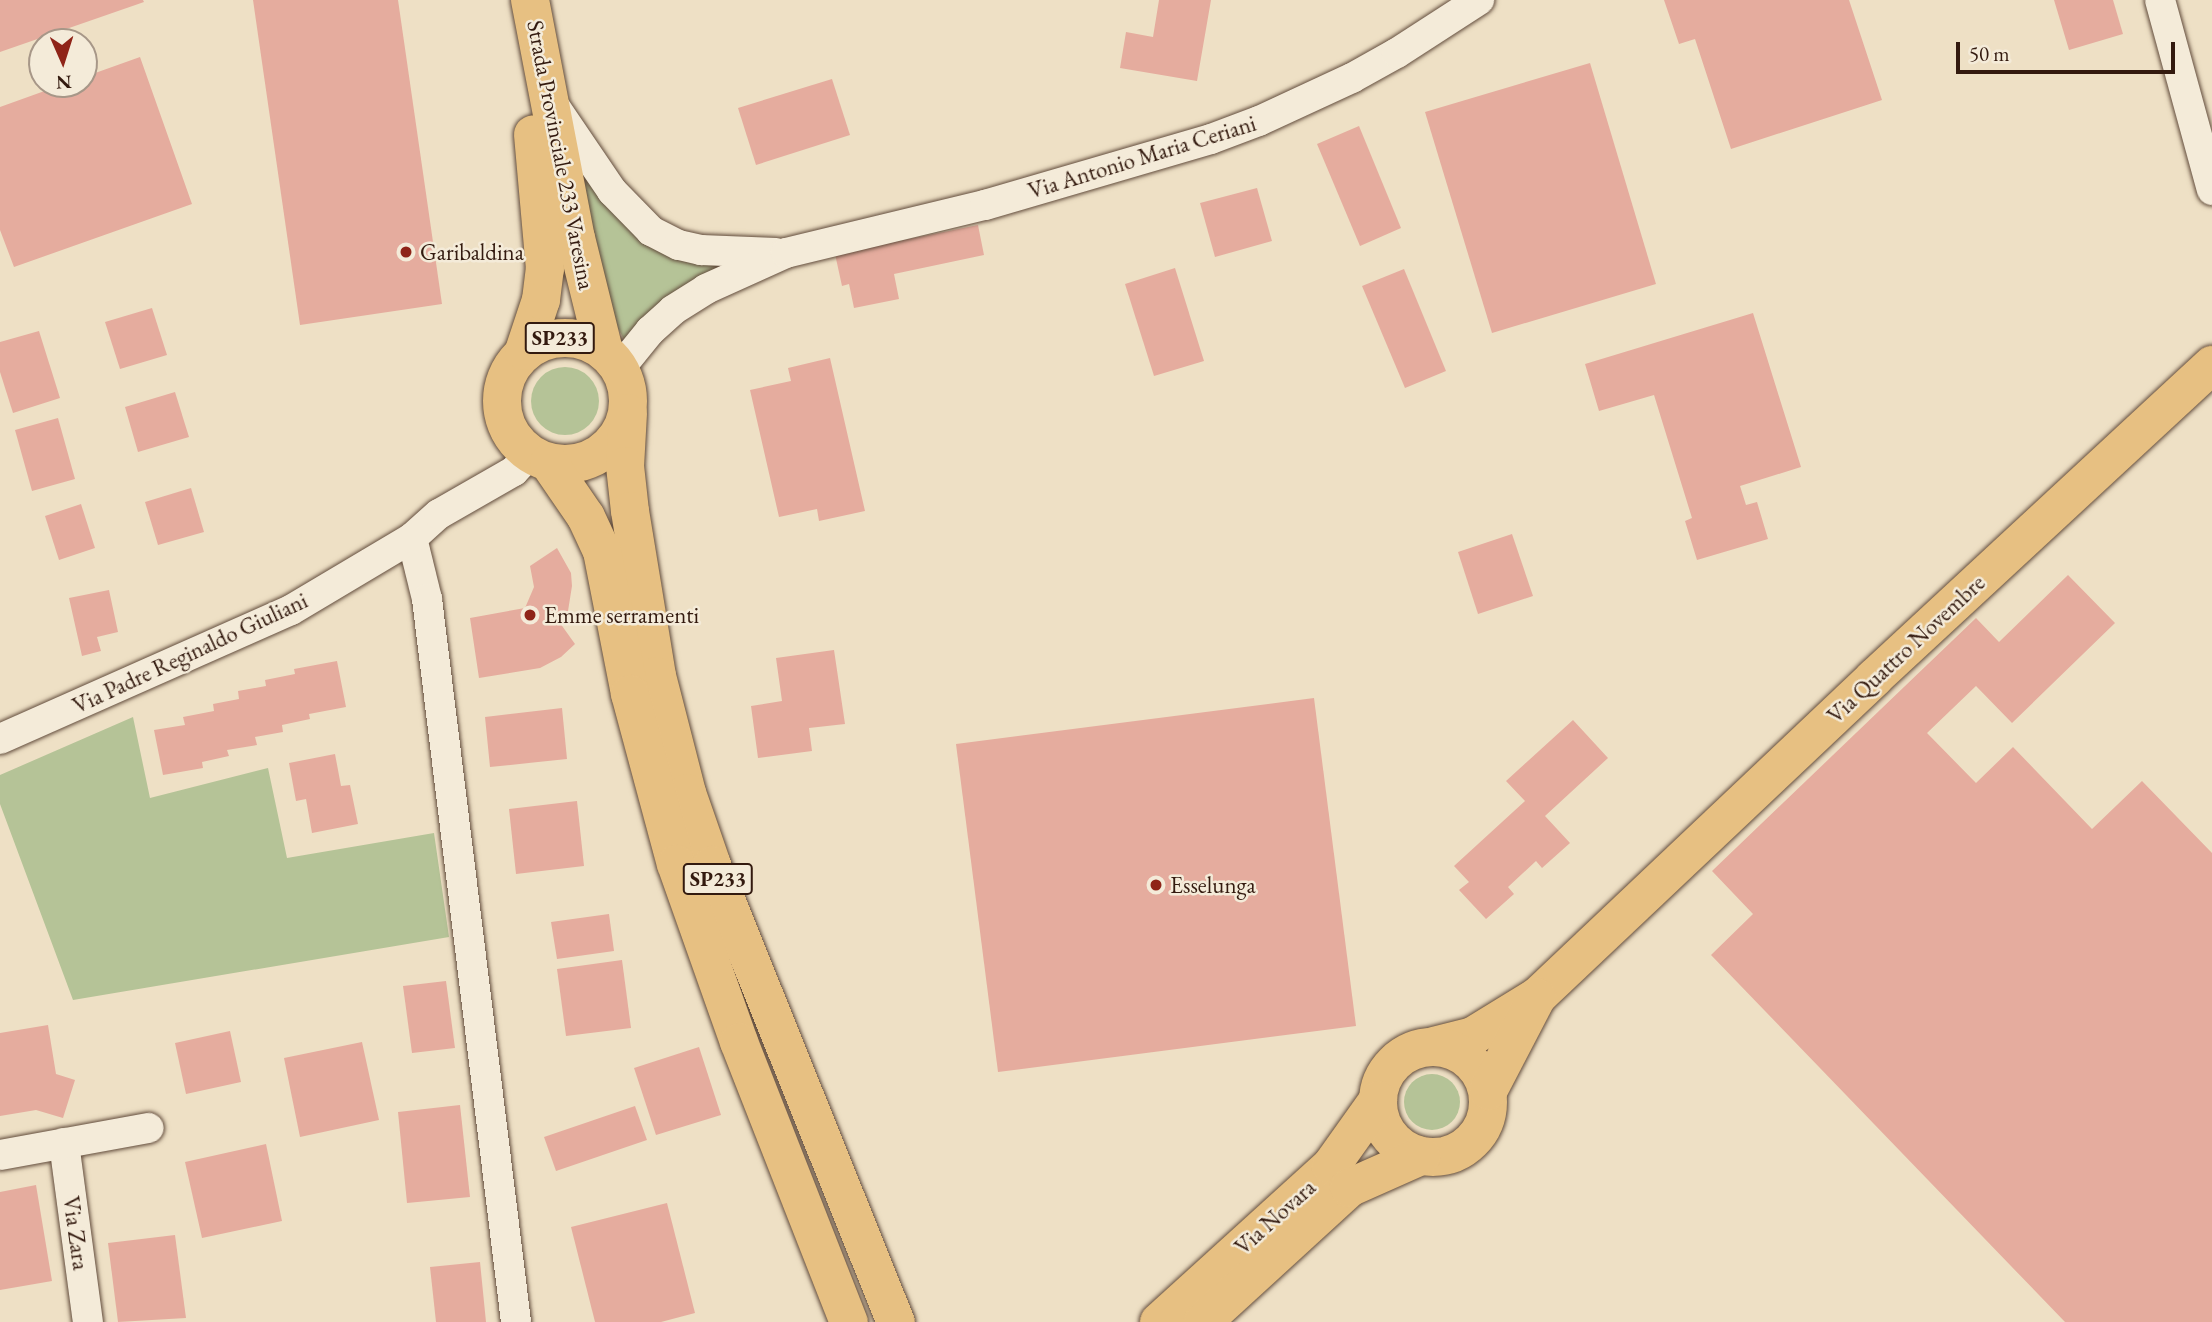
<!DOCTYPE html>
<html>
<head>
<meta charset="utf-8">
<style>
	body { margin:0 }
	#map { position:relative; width:2212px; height:1322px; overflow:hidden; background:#eee0c5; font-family:"EB Garamond",serif }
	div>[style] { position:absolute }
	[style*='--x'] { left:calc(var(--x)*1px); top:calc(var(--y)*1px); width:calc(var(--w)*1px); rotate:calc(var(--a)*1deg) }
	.green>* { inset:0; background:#b5c397 }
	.round { border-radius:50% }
	.building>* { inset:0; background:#e5ac9e }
	.roads { filter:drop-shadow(0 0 2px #624c3c) drop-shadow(0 0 2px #624c3c) }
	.street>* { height:30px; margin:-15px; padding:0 15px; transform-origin:15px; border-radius:15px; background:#f4ebd9 }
	.primary>* { height:38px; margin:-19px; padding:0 19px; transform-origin:19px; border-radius:19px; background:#e7c082 }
	.primary>.ring { margin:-19px; padding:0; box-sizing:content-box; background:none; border:38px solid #e7c082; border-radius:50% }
	.dots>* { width:19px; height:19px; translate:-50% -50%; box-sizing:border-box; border:4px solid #f4ebd9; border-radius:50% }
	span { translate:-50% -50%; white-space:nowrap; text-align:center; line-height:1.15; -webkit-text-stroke:5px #f4ebd9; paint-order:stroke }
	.shield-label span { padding:2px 5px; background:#f4ebd9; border:2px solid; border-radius:5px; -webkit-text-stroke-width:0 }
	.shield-label { font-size:21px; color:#331a0f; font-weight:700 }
	.street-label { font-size:23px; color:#331a0f }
	.poi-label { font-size:23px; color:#331a0f }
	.left { translate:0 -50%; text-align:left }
	.north { position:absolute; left:28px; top:28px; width:70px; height:70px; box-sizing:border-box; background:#f4ebd9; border:2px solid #a79788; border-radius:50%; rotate:177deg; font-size:19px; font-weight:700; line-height:28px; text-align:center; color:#331a0f }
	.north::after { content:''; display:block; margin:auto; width:24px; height:32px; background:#8f2418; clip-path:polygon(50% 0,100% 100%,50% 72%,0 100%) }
	.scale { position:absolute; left:1956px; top:42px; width:219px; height:32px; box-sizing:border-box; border:4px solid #331a0f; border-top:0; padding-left:9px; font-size:21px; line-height:24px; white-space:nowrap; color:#331a0f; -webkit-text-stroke:5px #f4ebd9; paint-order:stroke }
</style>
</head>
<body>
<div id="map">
	<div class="green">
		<div style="clip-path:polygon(582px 166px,607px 206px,636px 235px,728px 265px,625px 341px,610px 314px,599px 278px)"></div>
		<div class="round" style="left:531px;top:367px;width:68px;height:68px"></div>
		<div style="clip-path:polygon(133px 717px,150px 798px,268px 768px,287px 858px,434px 833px,449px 937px,73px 1000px,0 804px,0 775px)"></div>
		<div class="round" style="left:1404px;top:1074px;width:56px;height:56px"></div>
	</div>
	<div class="building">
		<div style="clip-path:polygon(0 0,143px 0,144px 2px,0 52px)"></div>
		<div style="clip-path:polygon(253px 0,398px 0,442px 304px,300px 325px)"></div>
		<div style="clip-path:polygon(1159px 0,1211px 0,1197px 81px,1120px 68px,1126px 32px,1153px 37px)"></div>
		<div style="clip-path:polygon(1664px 0,1849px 0,1882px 100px,1731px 149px,1695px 39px,1679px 44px)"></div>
		<div style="clip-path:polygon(2054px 0,2113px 0,2123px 34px,2069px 50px)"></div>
		<div style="clip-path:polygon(140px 57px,192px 204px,14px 267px,0 230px,0 107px,64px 84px,84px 84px,84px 77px)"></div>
		<div style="clip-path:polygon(1590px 63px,1656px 284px,1492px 333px,1425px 112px)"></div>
		<div style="clip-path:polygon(832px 79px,850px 135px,756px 165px,738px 108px)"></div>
		<div style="clip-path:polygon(1359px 126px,1401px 228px,1360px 246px,1317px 144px)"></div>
		<div style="clip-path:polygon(1257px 188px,1272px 241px,1215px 257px,1200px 203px)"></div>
		<div style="clip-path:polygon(978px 225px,984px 255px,894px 274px,899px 299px,854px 308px,849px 284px,842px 286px,835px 254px)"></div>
		<div style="clip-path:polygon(1175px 268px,1204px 361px,1154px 376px,1125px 284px)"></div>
		<div style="clip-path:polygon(1404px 269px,1446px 371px,1405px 388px,1362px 286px)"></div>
		<div style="clip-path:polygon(152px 308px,167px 355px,120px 369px,105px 322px)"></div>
		<div style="clip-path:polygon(1753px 313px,1801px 467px,1740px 486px,1746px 505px,1757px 502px,1768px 539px,1697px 560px,1685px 521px,1692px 518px,1654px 395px,1599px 411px,1585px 364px)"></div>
		<div style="clip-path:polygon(39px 331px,60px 398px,13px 413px,0 372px,0 342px)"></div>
		<div style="clip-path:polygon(830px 358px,865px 511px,819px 521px,817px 509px,779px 517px,750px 390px,791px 381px,788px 368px)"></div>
		<div style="clip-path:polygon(175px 392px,189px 437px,138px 452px,125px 407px)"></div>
		<div style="clip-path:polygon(58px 418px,75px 479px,32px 491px,15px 430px)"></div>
		<div style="clip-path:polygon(191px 488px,204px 532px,158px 545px,145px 502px)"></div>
		<div style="clip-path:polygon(81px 504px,95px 548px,59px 560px,45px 516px)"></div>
		<div style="clip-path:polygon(1512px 534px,1533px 596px,1478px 614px,1458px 552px)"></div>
		<div style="clip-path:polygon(557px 548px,571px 573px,572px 586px,568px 611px,560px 623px,575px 644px,561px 657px,540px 668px,479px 678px,470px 618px,525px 608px,534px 587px,530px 566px)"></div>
		<div style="clip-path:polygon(2068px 575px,2115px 623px,2012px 723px,1976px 686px,1927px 733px,1976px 783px,2013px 747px,2092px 829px,2142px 781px,2212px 853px,2212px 1322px,2065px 1322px,1711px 955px,1753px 914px,1712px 871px,1976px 618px,1999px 642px)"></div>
		<div style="clip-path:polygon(109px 590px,118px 632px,97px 637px,101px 651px,82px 656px,69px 598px)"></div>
		<div style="clip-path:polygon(834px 650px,845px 724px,809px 728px,812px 751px,758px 758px,751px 706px,782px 701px,776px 658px)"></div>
		<div style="clip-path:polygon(337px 661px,346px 707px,309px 714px,310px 719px,282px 725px,283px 732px,255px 737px,257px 745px,227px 750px,229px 756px,202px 762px,203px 768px,163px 775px,154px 730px,185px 725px,183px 717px,214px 711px,213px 704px,239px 699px,238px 691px,266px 686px,265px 680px,295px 674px,294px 669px)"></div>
		<div style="clip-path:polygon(1314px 698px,1356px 1026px,998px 1072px,956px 744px)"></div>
		<div style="clip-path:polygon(562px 708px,567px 759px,490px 767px,485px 717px)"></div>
		<div style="clip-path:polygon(1573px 720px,1608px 758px,1545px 816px,1570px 843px,1542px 868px,1536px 861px,1508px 887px,1514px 894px,1486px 919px,1459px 890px,1469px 882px,1454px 866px,1525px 801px,1506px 781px)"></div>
		<div style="clip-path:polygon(335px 754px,341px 786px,350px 785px,358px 824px,312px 833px,306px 799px,296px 801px,289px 763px)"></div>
		<div style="clip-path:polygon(577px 801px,584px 866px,516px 874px,509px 809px)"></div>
		<div style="clip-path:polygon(609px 914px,614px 951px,557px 959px,551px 922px)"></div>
		<div style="clip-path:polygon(622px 960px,631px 1028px,566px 1036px,557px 969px)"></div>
		<div style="clip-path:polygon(446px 981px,455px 1048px,412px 1053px,403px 986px)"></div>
		<div style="clip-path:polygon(48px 1025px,56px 1074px,75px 1080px,63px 1118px,36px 1110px,0 1116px,0 1033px)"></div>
		<div style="clip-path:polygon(230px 1031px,241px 1082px,186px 1094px,175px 1043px)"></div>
		<div style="clip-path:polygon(362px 1042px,379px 1120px,300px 1137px,284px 1058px)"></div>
		<div style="clip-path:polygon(699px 1047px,721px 1115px,656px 1135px,634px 1068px)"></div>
		<div style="clip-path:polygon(460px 1105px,470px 1197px,407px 1203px,398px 1112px)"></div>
		<div style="clip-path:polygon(635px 1106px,647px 1140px,556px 1171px,544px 1137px)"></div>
		<div style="clip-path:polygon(266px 1144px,282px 1221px,202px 1238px,185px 1162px)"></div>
		<div style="clip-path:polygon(36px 1185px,52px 1281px,0 1290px,0 1192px)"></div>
		<div style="clip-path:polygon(667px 1203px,695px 1313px,661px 1322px,595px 1322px,571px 1227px)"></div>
		<div style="clip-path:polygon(175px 1235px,186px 1318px,118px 1322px,108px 1243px)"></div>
		<div style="clip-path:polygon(480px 1262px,486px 1322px,436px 1322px,430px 1267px)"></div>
	</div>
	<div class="roads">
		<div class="street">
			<div style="--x:2160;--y:0;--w:197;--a:74.7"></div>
			<div style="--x:555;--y:107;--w:102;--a:55.8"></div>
			<div style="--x:612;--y:191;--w:56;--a:45.7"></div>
			<div style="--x:651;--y:231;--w:31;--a:27"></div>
			<div style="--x:679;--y:245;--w:23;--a:13"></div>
			<div style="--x:701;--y:250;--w:75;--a:2.3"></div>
			<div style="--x:620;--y:368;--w:48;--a:-51"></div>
			<div style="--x:650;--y:331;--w:31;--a:-42"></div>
			<div style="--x:673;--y:310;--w:39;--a:-32"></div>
			<div style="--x:706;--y:289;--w:88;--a:-24.2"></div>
			<div style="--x:786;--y:253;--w:205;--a:-13.6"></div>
			<div style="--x:985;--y:205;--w:235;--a:-16.3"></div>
			<div style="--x:1211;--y:139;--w:51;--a:-20.6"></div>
			<div style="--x:1259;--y:121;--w:102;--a:-24.8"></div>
			<div style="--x:1352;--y:78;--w:51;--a:-29.1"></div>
			<div style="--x:1397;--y:53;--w:98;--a:-32.9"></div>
			<div style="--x:412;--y:538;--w:63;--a:76.2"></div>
			<div style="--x:427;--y:599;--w:728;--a:82.98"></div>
			<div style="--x:0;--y:739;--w:318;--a:-23.9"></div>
			<div style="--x:291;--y:610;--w:141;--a:-30.8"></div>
			<div style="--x:412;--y:538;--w:36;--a:-42"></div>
			<div style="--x:439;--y:514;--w:86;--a:-29.8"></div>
			<div style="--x:514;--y:471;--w:22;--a:-47"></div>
			<div style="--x:64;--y:1143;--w:181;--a:82.4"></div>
			<div style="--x:0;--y:1155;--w:151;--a:-10.3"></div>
		</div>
		<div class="primary">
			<div style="--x:530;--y:0;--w:242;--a:79.1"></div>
			<div style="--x:576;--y:238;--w:116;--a:76.1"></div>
			<div class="ring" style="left:502px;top:338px;width:88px;height:88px"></div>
			<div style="--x:524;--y:351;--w:54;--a:-71.6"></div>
			<div style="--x:541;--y:300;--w:31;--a:-83"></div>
			<div style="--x:545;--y:269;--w:135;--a:-95.1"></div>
			<div style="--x:628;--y:413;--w:53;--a:93.2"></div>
			<div style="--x:625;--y:466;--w:45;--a:83.7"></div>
			<div style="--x:630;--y:511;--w:167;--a:80.7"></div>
			<div style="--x:657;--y:676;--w:121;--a:75.6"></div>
			<div style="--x:687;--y:793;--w:76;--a:70.9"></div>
			<div style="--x:712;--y:865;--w:493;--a:68.1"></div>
			<div style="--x:549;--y:463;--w:65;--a:55.6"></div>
			<div style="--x:586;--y:517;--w:38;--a:65"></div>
			<div style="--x:602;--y:551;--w:146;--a:78.9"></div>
			<div style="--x:630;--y:694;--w:176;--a:74.9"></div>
			<div style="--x:676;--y:864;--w:189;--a:70.5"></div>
			<div style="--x:739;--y:1042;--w:301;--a:68.6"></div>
			<div style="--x:1434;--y:1046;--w:40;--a:-14.4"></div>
			<div style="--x:1473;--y:1036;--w:76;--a:-31.6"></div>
			<div style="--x:1538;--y:996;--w:463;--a:-43.4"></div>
			<div style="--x:1874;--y:678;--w:461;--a:-42.8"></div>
			<div class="ring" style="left:1378px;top:1047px;width:72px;height:72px"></div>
			<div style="--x:1488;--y:1091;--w:106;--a:-62.5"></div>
			<div style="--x:1159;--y:1322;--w:232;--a:-42.2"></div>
			<div style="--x:1331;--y:1166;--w:81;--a:-54.5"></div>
			<div style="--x:1203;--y:1322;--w:198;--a:-42.5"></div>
			<div style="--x:1349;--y:1188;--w:79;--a:-24"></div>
		</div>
	</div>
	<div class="dots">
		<div style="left:406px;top:252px;background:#8f2418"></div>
		<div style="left:530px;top:615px;background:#8f2418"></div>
		<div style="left:1156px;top:885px;background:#8f2418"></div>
	</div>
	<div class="shield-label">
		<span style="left:560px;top:338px">SP233</span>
		<span style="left:718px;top:879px">SP233</span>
	</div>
	<div class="street-label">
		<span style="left:561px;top:155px;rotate:79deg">Strada Provinciale 233 Varesina</span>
		<span style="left:1142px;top:157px;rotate:-17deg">Via Antonio Maria Ceriani</span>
		<span style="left:1906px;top:649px;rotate:-43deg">Via Quattro Novembre</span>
		<span style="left:190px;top:653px;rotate:-25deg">Via Padre Reginaldo Giuliani</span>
		<span style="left:1275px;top:1217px;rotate:-42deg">Via Novara</span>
		<span style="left:76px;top:1233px;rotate:82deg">Via Zara</span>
	</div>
	<div class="poi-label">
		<span class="left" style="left:420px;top:252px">Garibaldina</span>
		<span class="left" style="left:544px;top:615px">Emme serramenti</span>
		<span class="left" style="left:1170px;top:885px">Esselunga</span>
	</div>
	<div class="north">N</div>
	<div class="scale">50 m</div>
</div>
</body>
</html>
